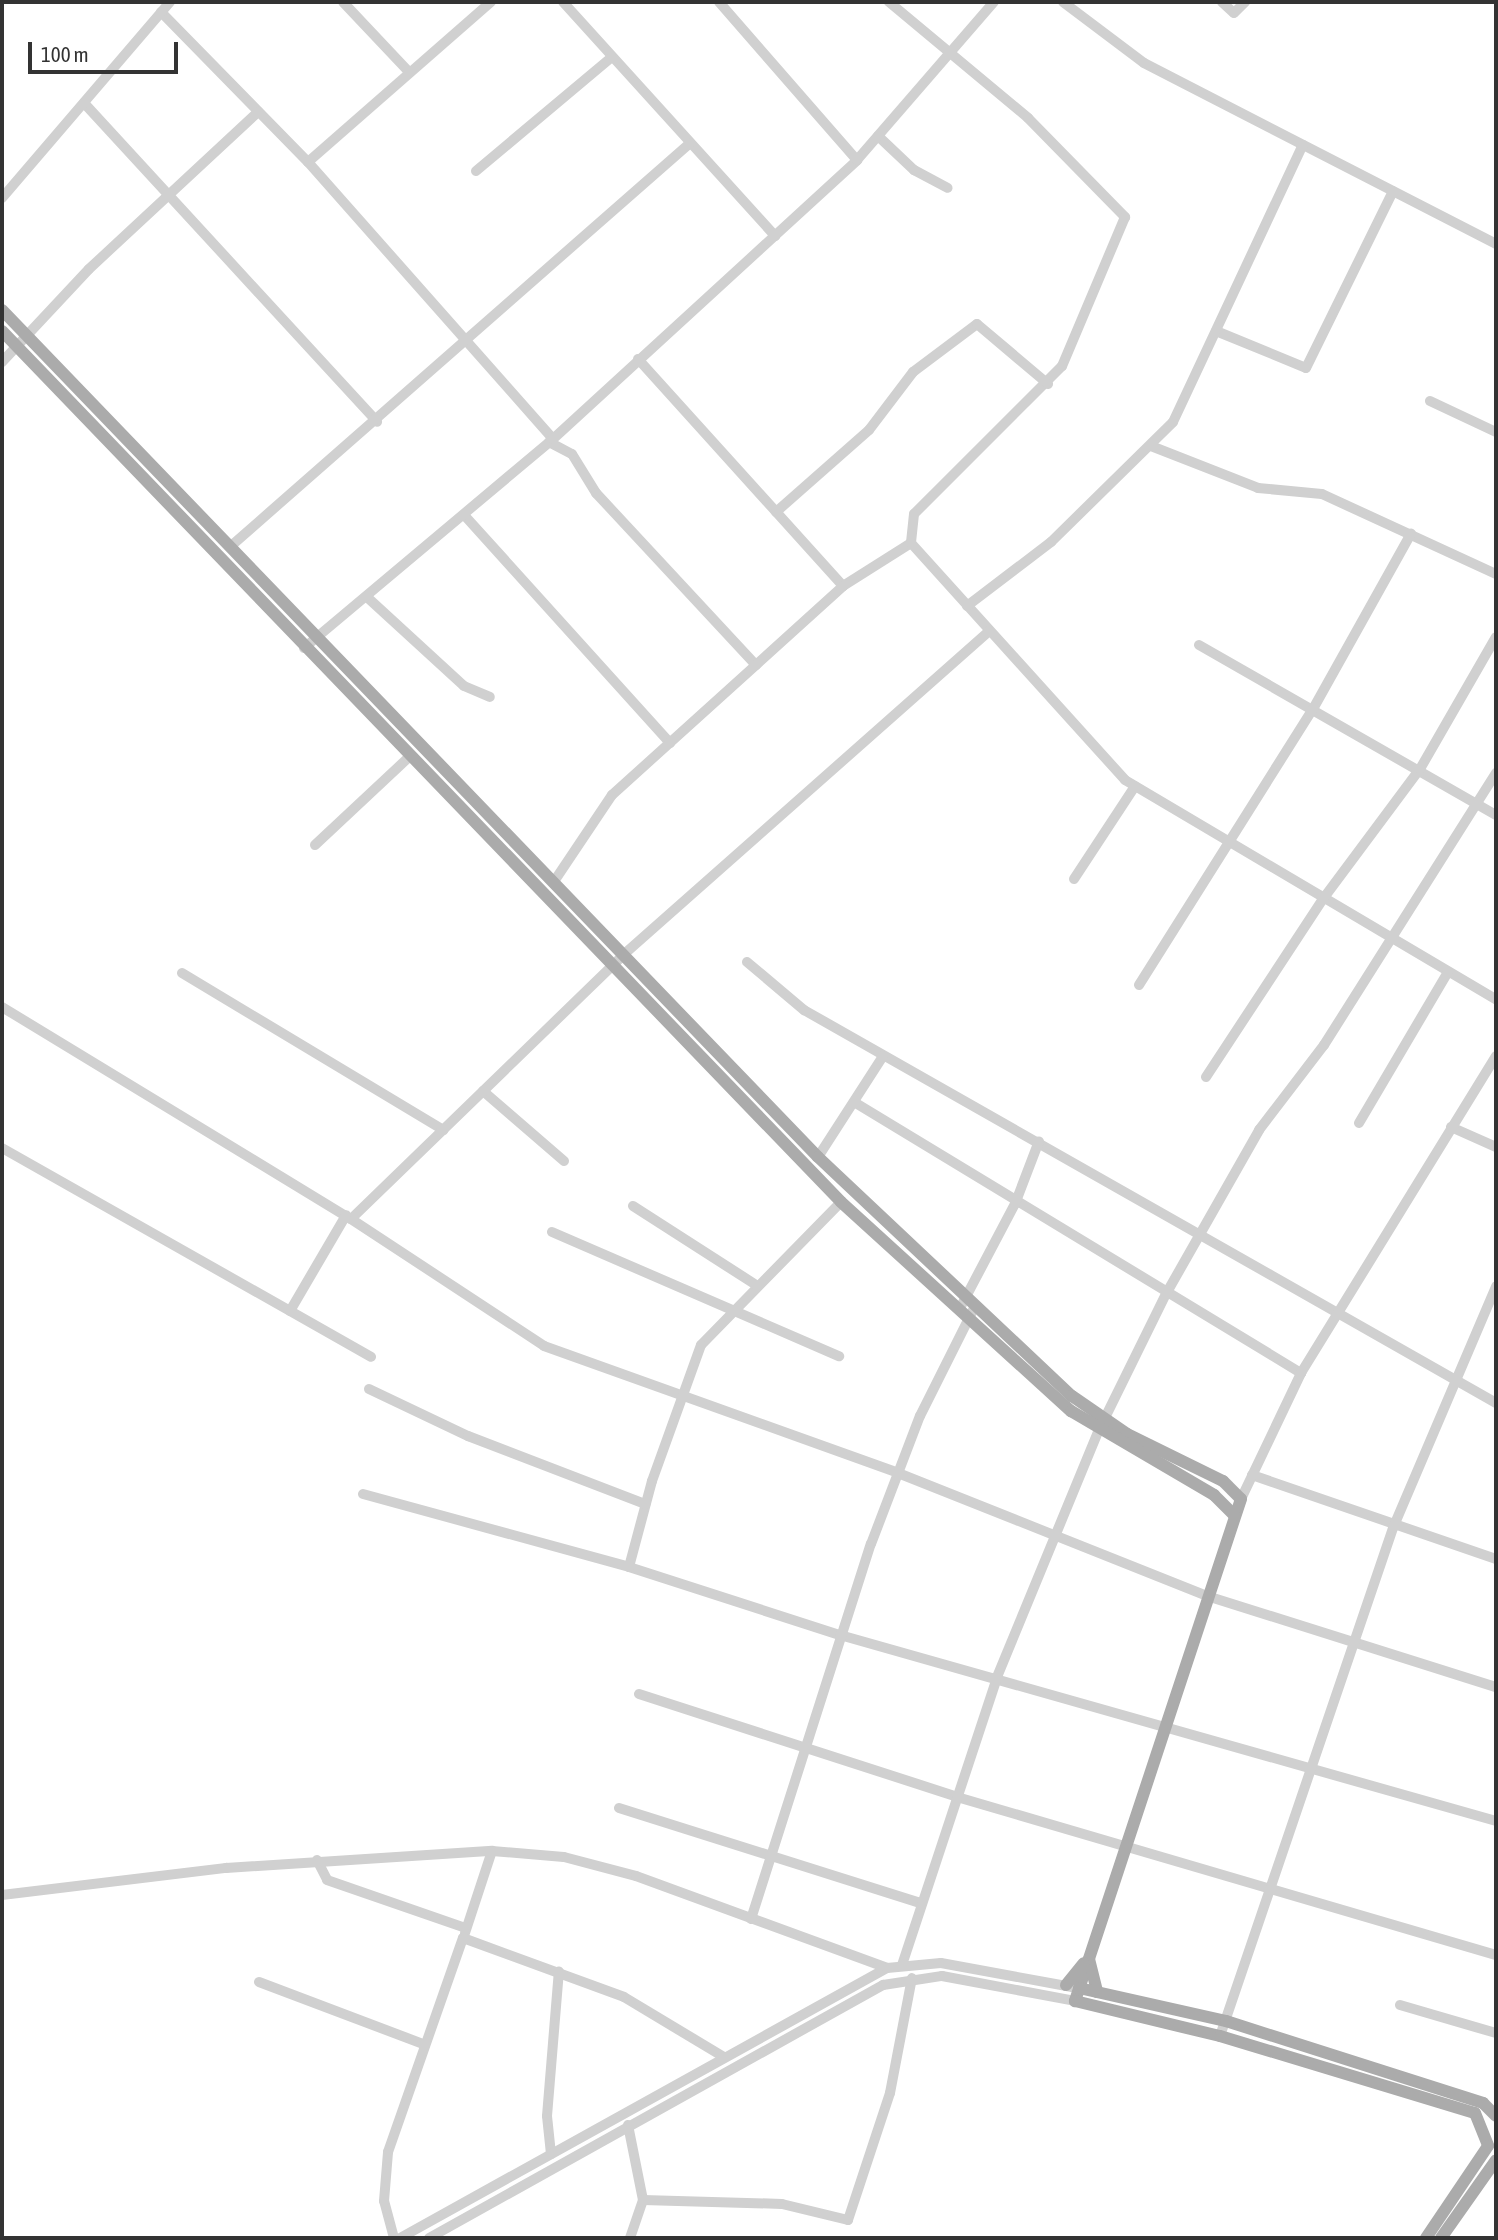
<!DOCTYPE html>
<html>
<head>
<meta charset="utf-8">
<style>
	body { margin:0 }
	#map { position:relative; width:1498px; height:2240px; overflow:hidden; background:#fff; font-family:"Asap Condensed",sans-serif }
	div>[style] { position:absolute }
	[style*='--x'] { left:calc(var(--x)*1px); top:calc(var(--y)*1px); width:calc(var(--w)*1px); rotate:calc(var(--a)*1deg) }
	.minor>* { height:10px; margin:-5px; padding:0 5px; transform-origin:5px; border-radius:5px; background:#d0d0d0 }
	.major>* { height:12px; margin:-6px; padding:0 6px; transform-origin:6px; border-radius:6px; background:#ababab }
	span { translate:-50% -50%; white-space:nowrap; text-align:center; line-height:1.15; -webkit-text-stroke:7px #fff; paint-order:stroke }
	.frame { position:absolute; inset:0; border:4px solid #333; pointer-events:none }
	.scale { position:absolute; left:28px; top:42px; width:150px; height:32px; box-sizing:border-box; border:4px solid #333; border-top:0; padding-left:9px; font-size:21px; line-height:24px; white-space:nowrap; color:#333; -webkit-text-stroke:5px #fff; paint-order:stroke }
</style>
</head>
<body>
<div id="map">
	<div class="minor">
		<div style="--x:343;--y:2;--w:93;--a:46.7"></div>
		<div style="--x:563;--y:2;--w:316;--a:47.8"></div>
		<div style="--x:719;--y:2;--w:210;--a:48.9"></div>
		<div style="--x:889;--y:2;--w:181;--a:39.8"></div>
		<div style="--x:1028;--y:118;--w:139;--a:45.6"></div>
		<div style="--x:1125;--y:217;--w:162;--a:112.9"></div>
		<div style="--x:1062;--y:366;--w:209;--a:135"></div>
		<div style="--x:914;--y:514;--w:29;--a:96"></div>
		<div style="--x:1063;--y:2;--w:101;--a:37"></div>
		<div style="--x:1144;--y:63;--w:396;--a:27.2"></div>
		<div style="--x:1222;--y:2;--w:16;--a:43"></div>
		<div style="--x:1234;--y:13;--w:16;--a:-45"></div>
		<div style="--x:161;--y:12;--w:210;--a:45.6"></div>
		<div style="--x:308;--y:162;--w:370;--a:48.5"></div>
		<div style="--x:84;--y:103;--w:433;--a:47.4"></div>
		<div style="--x:878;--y:136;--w:50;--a:43.4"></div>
		<div style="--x:914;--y:170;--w:38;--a:28"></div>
		<div style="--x:308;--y:162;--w:243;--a:-41.2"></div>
		<div style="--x:476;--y:171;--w:177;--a:-40"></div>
		<div style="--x:2;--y:198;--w:258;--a:-49.4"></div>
		<div style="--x:1216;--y:331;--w:97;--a:22.3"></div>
		<div style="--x:1306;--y:368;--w:197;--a:-63.8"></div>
		<div style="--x:638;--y:359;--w:306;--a:47.9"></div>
		<div style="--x:843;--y:586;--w:80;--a:-32.3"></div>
		<div style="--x:911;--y:543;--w:319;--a:47.9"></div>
		<div style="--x:1125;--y:780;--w:431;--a:30.6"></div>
		<div style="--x:2;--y:362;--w:127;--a:-46.9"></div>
		<div style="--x:89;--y:269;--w:231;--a:-42.9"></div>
		<div style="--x:1430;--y:401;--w:73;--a:25.2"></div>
		<div style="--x:549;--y:442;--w:26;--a:28"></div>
		<div style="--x:572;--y:454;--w:46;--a:58.4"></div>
		<div style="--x:596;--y:493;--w:235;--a:47.1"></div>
		<div style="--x:1151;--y:446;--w:115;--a:21.4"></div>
		<div style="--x:1258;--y:488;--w:64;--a:5.4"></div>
		<div style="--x:1322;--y:494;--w:192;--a:24.7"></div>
		<div style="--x:776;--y:512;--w:124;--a:-41.4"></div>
		<div style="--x:869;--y:430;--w:73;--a:-52.8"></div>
		<div style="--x:913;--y:372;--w:80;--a:-36.9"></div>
		<div style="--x:977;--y:324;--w:93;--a:40.2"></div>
		<div style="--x:465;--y:516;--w:306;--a:47.9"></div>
		<div style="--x:231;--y:546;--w:611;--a:-41.28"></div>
		<div style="--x:368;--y:598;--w:130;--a:42.5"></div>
		<div style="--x:464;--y:686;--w:28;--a:23"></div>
		<div style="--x:967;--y:606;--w:106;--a:-37.3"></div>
		<div style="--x:1051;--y:542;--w:171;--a:-44.5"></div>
		<div style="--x:1173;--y:422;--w:306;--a:-64.9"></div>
		<div style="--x:1199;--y:645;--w:342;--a:29.8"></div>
		<div style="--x:304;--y:648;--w:325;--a:-40"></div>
		<div style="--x:553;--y:439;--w:413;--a:-42.5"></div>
		<div style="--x:857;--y:160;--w:209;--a:-49.1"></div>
		<div style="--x:315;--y:845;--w:127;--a:-43.1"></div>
		<div style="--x:1074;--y:879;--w:111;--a:-56.7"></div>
		<div style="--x:553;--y:883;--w:106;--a:-56.2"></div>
		<div style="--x:612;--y:795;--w:312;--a:-42.1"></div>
		<div style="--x:747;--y:962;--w:75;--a:40.1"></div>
		<div style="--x:804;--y:1010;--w:796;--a:29.59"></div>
		<div style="--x:182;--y:973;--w:305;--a:31"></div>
		<div style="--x:1139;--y:985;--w:326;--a:-57.8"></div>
		<div style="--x:1313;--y:709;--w:201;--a:-60.8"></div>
		<div style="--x:2;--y:1007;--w:408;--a:31.3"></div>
		<div style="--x:351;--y:1219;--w:231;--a:33.3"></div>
		<div style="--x:544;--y:1346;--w:376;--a:19.7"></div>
		<div style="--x:898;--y:1473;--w:333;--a:21.7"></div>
		<div style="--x:1207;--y:1596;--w:303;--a:17.5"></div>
		<div style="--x:1206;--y:1077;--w:213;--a:-56.7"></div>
		<div style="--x:1323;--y:899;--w:162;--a:-53.3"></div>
		<div style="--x:1420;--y:769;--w:152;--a:-60.1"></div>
		<div style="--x:483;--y:1091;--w:107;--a:40.8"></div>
		<div style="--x:854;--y:1102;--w:523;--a:31.23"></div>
		<div style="--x:1359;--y:1123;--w:175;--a:-59.5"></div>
		<div style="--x:1451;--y:1127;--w:49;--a:24"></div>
		<div style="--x:2;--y:1148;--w:424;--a:29.5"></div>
		<div style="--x:818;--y:1157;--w:120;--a:-57.2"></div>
		<div style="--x:841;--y:1202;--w:200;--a:134.4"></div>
		<div style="--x:701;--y:1345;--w:145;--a:109.8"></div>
		<div style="--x:652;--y:1481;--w:89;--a:105"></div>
		<div style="--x:629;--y:1567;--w:222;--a:17.9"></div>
		<div style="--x:840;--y:1635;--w:682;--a:15.83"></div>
		<div style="--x:633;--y:1206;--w:146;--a:32.7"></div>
		<div style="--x:351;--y:1219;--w:378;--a:-44.1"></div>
		<div style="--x:622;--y:956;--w:490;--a:-41.5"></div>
		<div style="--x:552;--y:1232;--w:313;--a:23.4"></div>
		<div style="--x:959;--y:1310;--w:120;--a:-62.2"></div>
		<div style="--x:1015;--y:1204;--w:67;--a:-69.1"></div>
		<div style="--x:290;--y:1311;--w:111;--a:-59.7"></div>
		<div style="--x:369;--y:1389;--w:110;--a:25.4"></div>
		<div style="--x:468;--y:1436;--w:190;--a:21"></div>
		<div style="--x:1252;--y:1475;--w:258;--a:19"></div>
		<div style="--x:363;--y:1494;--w:276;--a:15.3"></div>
		<div style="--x:1241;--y:1499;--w:140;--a:-64.5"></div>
		<div style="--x:1301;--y:1373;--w:372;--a:-58.4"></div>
		<div style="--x:639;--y:1694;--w:334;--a:17.9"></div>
		<div style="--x:957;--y:1797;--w:562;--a:16.34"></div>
		<div style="--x:619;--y:1808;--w:313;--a:17.5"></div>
		<div style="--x:317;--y:1860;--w:22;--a:63"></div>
		<div style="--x:327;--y:1880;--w:147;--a:19.1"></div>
		<div style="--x:2;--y:1895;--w:226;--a:-6.9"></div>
		<div style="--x:226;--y:1868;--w:267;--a:-3.7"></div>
		<div style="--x:492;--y:1851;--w:72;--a:4.8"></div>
		<div style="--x:564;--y:1857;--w:74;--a:14.8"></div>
		<div style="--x:636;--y:1876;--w:267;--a:20.1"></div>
		<div style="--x:751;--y:1919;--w:394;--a:-72.3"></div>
		<div style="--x:871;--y:1544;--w:137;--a:-69.1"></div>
		<div style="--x:920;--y:1416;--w:123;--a:-63.4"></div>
		<div style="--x:465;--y:1933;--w:86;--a:-71.8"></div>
		<div style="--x:902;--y:1965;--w:303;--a:-71.7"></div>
		<div style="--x:997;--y:1677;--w:267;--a:-67.6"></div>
		<div style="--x:1099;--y:1430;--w:152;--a:-63.8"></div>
		<div style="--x:1166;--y:1294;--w:189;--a:-60.4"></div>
		<div style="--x:1259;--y:1130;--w:107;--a:-52.6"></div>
		<div style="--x:1324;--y:1045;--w:322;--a:-57.7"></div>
		<div style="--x:259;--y:1982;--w:175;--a:20.7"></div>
		<div style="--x:1400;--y:2005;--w:100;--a:16.3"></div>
		<div style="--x:1220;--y:2036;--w:537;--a:-71.19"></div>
		<div style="--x:1393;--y:1528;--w:263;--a:-66.9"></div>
		<div style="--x:628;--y:2125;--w:76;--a:78.7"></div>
		<div style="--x:643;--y:2200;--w:40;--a:108.9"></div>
		<div style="--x:551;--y:2154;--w:38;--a:-96"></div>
		<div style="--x:547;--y:2116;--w:145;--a:-85.3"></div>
		<div style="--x:643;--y:2200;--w:139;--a:1.6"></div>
		<div style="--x:782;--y:2204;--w:68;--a:13.6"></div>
		<div style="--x:848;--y:2220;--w:134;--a:-71.7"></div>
		<div style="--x:890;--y:2093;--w:117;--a:-79.2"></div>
		<div style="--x:394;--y:2238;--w:38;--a:-105"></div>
		<div style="--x:384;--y:2201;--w:49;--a:-85.3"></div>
		<div style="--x:388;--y:2152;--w:227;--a:-70.7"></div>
		<div style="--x:463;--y:1938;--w:171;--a:20.1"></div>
		<div style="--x:624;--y:1997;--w:117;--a:31"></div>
		<div style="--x:400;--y:2238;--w:557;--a:-29"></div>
		<div style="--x:887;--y:1968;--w:54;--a:-5.3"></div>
		<div style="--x:941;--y:1963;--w:133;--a:10.4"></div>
		<div style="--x:429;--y:2238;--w:520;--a:-29.13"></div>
		<div style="--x:883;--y:1985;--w:60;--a:-8.7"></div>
		<div style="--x:942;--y:1976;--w:135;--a:10.6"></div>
	</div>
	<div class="major">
		<div style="--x:2;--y:310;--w:1176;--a:46.07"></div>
		<div style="--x:818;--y:1157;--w:349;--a:43.3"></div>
		<div style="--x:1072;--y:1396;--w:67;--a:34.6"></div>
		<div style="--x:1127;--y:1434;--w:107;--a:26.1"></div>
		<div style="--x:1223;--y:1481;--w:25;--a:45"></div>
		<div style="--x:1241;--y:1499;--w:529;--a:108.3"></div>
		<div style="--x:1075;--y:2001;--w:149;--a:13.6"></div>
		<div style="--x:1220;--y:2036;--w:266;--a:16.8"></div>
		<div style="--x:1475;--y:2113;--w:35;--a:68"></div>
		<div style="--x:1488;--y:2146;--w:111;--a:124"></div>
		<div style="--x:2;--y:331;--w:1209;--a:46.07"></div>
		<div style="--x:841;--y:1202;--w:311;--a:42.3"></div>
		<div style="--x:1071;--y:1411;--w:166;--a:30.4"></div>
		<div style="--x:1214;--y:1495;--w:28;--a:45"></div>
		<div style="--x:1089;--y:1959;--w:34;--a:76"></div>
		<div style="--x:1066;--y:1985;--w:28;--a:-51"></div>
		<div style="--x:1079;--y:1988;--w:151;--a:12.7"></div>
		<div style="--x:1226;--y:2021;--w:270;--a:17.7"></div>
		<div style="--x:1483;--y:2103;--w:18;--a:45"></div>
		<div style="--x:1441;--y:2238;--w:95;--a:-54.8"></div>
	</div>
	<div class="frame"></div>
	<div class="scale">100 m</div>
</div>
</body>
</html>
